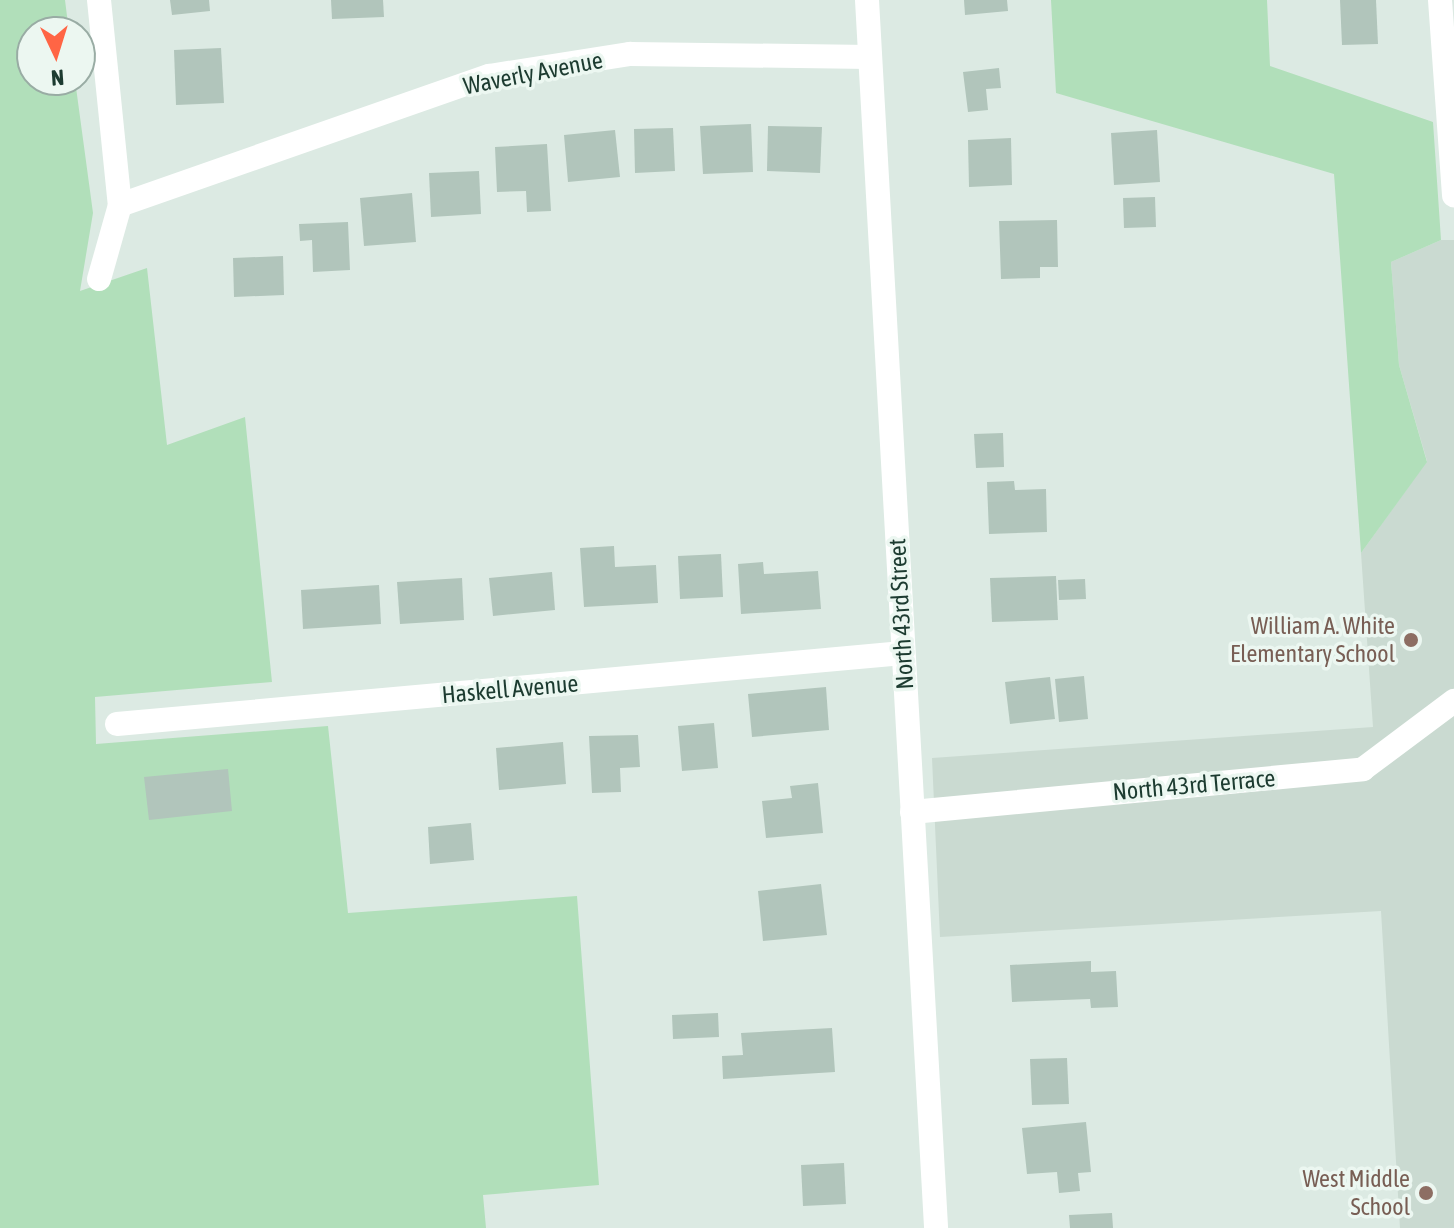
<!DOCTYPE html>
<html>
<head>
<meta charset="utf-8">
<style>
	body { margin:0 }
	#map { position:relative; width:1454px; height:1228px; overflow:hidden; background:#dceae3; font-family:"Asap Condensed",sans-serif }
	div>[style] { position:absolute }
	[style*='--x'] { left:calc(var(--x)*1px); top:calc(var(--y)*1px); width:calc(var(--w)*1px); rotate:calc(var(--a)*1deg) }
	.built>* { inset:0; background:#cadad1 }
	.green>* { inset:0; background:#b1dfba }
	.building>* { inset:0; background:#b1c5bb }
	.street>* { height:24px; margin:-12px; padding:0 12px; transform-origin:12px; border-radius:12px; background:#fff }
	.dots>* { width:22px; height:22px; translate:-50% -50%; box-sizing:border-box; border:4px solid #ecf7f1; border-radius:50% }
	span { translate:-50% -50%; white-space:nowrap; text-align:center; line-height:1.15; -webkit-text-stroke:7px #ecf7f1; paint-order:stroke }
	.street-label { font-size:24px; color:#1c3b30 }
	.education-label { font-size:24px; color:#785e54 }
	.right { translate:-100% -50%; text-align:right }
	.north { position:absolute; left:16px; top:16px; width:80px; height:80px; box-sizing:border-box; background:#ecf7f1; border:2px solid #99aca4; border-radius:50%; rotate:176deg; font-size:22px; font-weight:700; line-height:32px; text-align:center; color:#1c3b30 }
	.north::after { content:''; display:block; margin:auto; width:28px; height:36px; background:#ff6545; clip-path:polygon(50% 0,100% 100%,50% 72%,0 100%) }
</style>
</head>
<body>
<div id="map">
	<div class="built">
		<div style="clip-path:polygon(1441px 240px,1454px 240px,1454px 1228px,1400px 1228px,1381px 911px,940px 937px,932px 758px,1373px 727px,1361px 553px,1427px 461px,1399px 365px,1391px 262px)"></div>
	</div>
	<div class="green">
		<div style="clip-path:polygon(0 0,65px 0,69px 32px,32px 32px,32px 80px,75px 80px,93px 213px,80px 291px,147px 268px,167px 445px,245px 417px,272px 682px,95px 697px,96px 744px,328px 726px,348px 913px,577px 896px,599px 1185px,483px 1195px,486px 1228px,0 1228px)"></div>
		<div style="clip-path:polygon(1051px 0,1267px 0,1270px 66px,1433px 122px,1441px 240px,1391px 262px,1399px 365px,1427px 462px,1361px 553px,1334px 174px,1056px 93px)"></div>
	</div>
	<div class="building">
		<div style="clip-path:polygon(170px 0,209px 0,210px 11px,172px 15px)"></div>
		<div style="clip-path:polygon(331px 0,383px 0,384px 17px,332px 19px)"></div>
		<div style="clip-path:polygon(964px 0,1007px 0,1008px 11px,965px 15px)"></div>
		<div style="clip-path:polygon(1340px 0,1376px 0,1378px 44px,1342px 45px)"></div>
		<div style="clip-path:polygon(221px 48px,224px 103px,176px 105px,174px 50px)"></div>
		<div style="clip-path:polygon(999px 68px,1001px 88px,986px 89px,988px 110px,968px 112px,963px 72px)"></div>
		<div style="clip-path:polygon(751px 124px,753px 172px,703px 174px,700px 126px)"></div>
		<div style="clip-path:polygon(768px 126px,822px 127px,820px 173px,767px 171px)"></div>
		<div style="clip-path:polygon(673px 128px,675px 171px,635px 173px,634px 129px)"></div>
		<div style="clip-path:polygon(615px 130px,620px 177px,568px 182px,564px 135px)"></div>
		<div style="clip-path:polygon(1157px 130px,1160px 182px,1114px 185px,1111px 133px)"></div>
		<div style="clip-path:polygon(1011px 138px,1012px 185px,969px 187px,968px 140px)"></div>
		<div style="clip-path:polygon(547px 144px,551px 211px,527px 212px,526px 191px,497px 192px,495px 147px)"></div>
		<div style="clip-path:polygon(479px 171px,481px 214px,431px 217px,429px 173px)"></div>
		<div style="clip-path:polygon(412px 193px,416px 242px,364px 246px,360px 198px)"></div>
		<div style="clip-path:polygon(1155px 197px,1156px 227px,1124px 228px,1123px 198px)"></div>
		<div style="clip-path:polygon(1057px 220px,1058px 267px,1040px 267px,1040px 278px,1001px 279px,999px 221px)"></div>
		<div style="clip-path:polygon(348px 222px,350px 270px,313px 272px,312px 240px,300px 241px,299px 224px)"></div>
		<div style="clip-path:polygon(283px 256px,284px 295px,234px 297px,233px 258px)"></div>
		<div style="clip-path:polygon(1003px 433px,1004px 467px,976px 468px,974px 434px)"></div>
		<div style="clip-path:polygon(1014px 481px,1015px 490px,1046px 489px,1047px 532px,989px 534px,987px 482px)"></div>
		<div style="clip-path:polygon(614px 546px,615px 567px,656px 565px,658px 603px,584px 607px,580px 548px)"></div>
		<div style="clip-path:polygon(721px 554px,723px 597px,680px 599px,678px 556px)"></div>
		<div style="clip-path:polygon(763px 562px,764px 574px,818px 571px,821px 609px,741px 614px,738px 564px)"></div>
		<div style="clip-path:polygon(552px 572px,555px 610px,493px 616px,489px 578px)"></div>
		<div style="clip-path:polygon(1056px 576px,1058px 620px,992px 622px,990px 578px)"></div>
		<div style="clip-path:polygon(462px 578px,464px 620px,400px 624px,397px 582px)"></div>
		<div style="clip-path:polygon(1085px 579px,1086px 599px,1059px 600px,1058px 580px)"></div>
		<div style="clip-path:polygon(379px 585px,381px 624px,303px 629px,301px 590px)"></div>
		<div style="clip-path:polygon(1084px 676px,1088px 719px,1059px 722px,1055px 679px)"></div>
		<div style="clip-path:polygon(1050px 677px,1055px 719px,1010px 724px,1005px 682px)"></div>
		<div style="clip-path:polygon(826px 687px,829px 730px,752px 737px,748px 694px)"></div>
		<div style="clip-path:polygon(714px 723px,718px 768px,682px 771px,678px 726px)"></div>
		<div style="clip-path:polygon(638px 735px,640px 767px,620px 768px,621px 792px,592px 793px,589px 736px)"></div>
		<div style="clip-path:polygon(563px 742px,566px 784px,499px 790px,496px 748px)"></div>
		<div style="clip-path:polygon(228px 769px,232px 811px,149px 820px,144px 777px)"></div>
		<div style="clip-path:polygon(818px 783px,823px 833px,766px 838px,762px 801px,792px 798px,790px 786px)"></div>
		<div style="clip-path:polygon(471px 823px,474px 860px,430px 864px,428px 827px)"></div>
		<div style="clip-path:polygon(821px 884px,827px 935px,763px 941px,758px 891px)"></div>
		<div style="clip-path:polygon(1091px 961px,1091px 972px,1116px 971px,1118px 1007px,1091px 1008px,1090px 999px,1012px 1002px,1010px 965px)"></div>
		<div style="clip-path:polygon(718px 1013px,719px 1037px,673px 1039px,672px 1015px)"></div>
		<div style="clip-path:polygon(832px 1028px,835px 1072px,723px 1079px,722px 1056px,743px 1055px,741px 1033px)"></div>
		<div style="clip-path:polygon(1067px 1058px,1069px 1104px,1032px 1105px,1030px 1059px)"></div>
		<div style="clip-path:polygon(1086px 1122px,1091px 1172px,1078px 1173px,1080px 1191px,1059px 1193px,1057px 1172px,1027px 1174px,1022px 1128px)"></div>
		<div style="clip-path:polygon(844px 1163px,846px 1204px,803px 1206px,801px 1165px)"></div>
		<div style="clip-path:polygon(1112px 1213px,1113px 1228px,1070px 1228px,1069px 1215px)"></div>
	</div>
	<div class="street">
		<div style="--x:99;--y:0;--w:206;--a:84.2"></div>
		<div style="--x:120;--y:205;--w:77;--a:105.8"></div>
		<div style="--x:867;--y:0;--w:1230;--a:86.78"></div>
		<div style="--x:1440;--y:0;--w:196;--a:85.9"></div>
		<div style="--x:120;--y:205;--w:391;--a:-19.3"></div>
		<div style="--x:489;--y:76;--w:143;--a:-8.9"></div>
		<div style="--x:630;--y:54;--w:240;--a:0.7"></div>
		<div style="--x:117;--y:724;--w:789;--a:-5.16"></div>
		<div style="--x:912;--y:812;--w:453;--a:-5.4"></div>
		<div style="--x:1363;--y:769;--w:114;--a:-36.8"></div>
	</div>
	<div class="dots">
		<div style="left:1411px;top:640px;background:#8d6e63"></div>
		<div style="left:1426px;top:1193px;background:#8d6e63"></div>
	</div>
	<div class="street-label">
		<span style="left:533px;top:73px;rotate:-11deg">Waverly Avenue</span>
		<span style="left:901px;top:614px;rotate:-93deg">North 43rd Street</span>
		<span style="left:510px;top:689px;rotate:-5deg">Haskell Avenue</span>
		<span style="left:1194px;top:785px;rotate:-5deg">North 43rd Terrace</span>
	</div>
	<div class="education-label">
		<span class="right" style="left:1395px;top:640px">William A. White<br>Elementary School</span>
		<span class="right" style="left:1410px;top:1193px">West Middle<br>School</span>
	</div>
	<div class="north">N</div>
</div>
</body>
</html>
